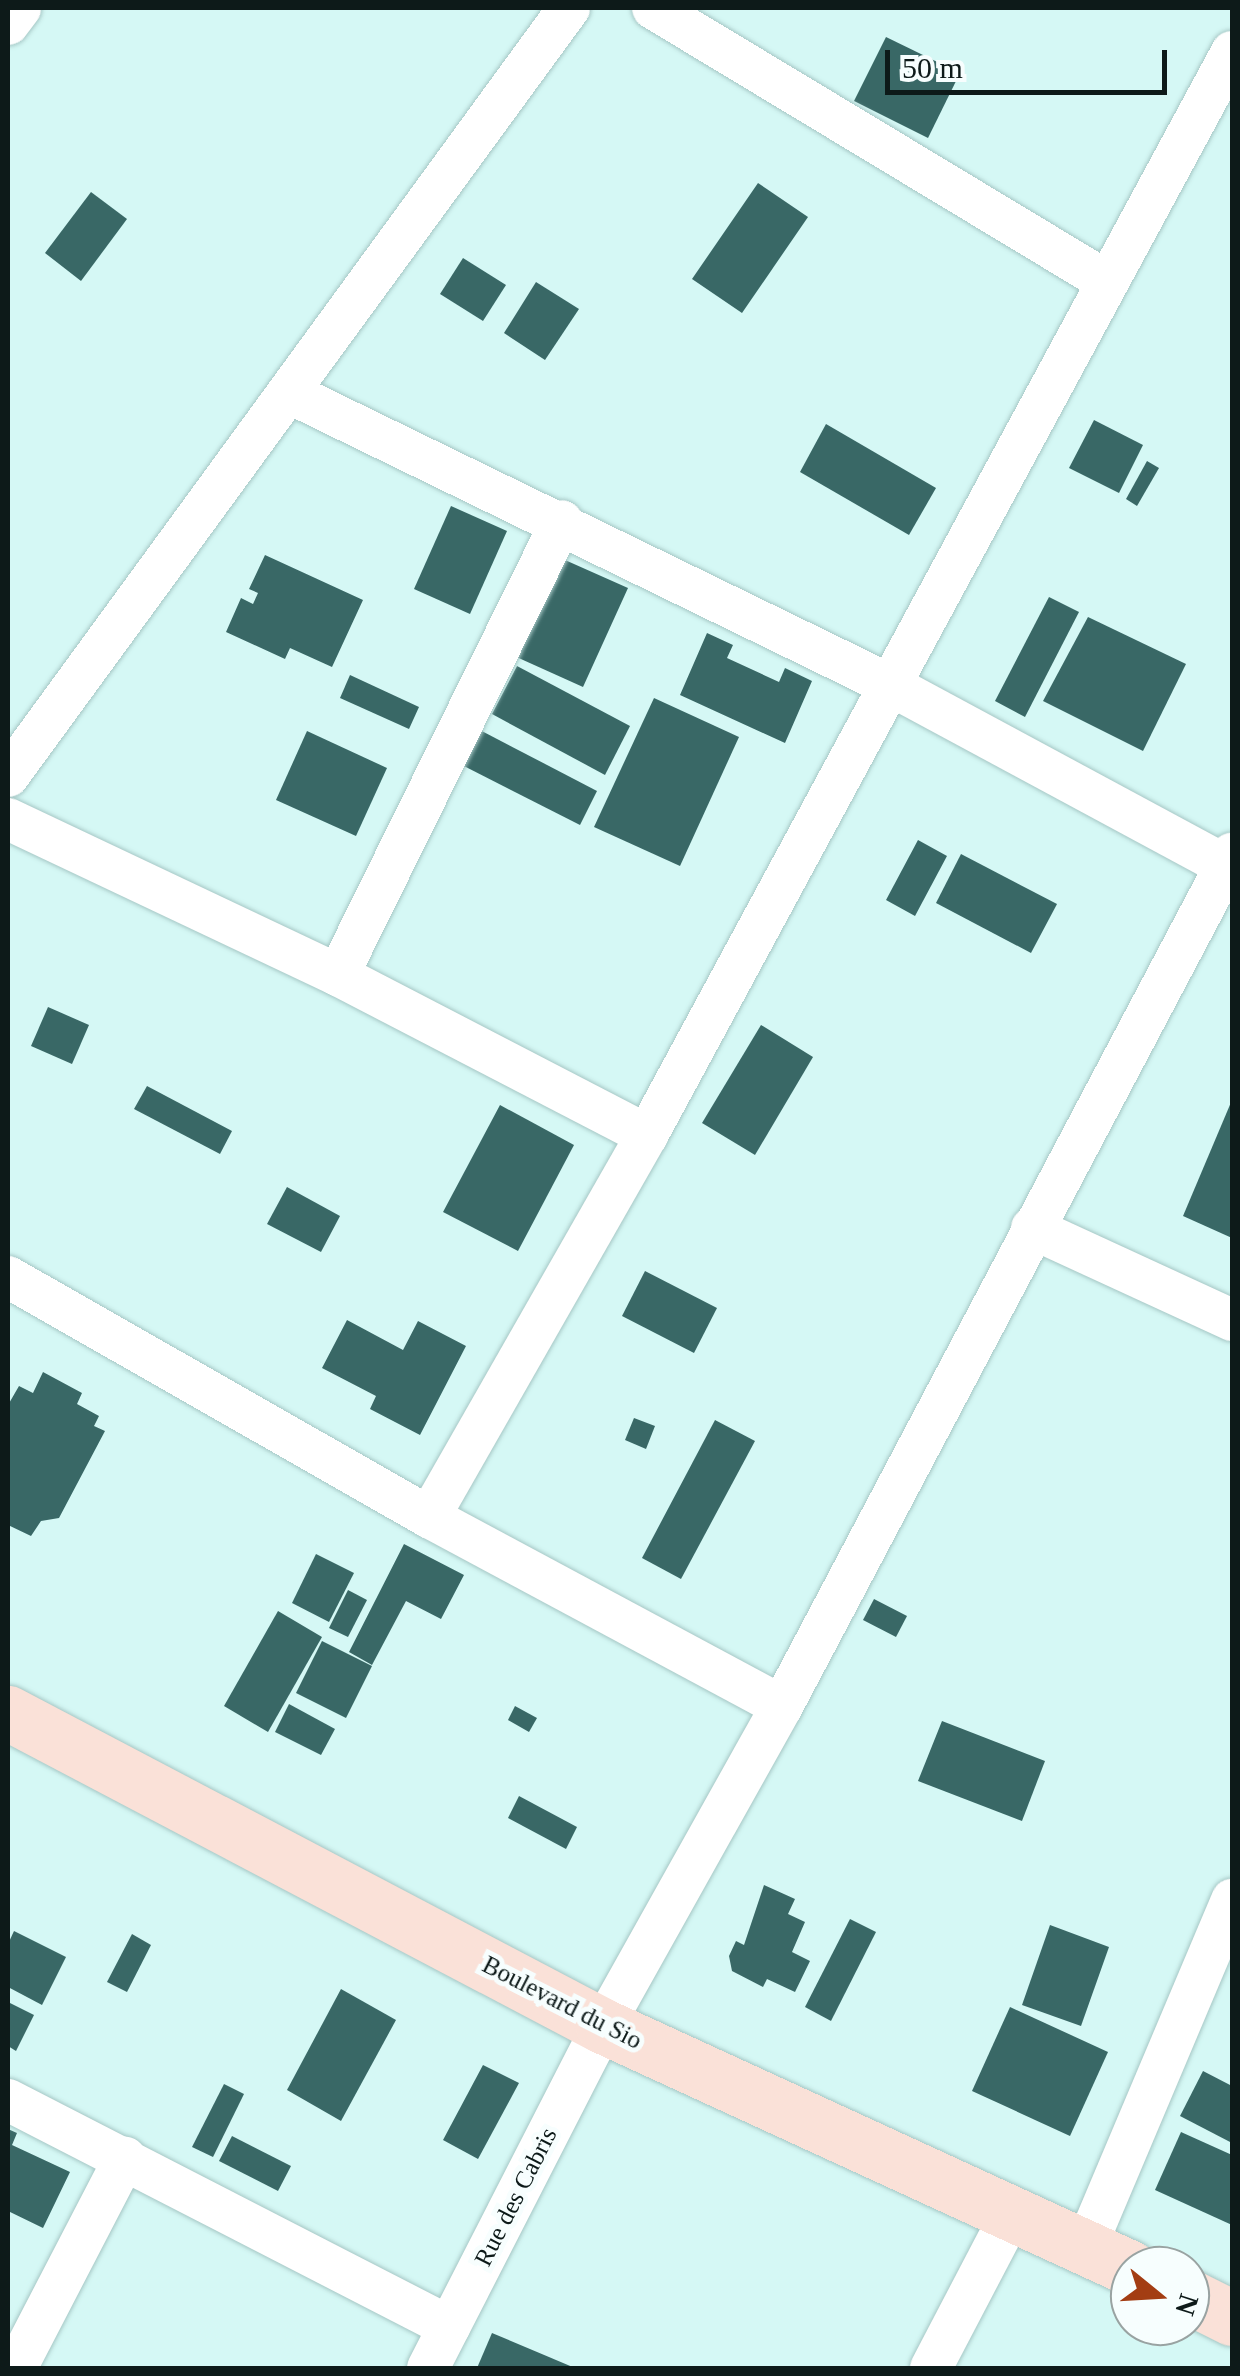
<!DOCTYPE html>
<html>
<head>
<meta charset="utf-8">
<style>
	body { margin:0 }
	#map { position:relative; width:1240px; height:2376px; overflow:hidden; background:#d5f8f5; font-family:Georgia,serif }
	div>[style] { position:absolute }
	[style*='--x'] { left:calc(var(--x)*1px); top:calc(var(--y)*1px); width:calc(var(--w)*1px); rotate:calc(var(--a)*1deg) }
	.building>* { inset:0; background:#396866 }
	.roads { filter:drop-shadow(0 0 2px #a6c7c5) drop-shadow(0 0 2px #a6c7c5) }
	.street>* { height:42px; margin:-21px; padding:0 21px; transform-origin:21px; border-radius:21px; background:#fff }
	.secondary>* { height:55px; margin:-27.5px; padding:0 27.5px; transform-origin:27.5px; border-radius:27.5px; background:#fae1d8 }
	span { translate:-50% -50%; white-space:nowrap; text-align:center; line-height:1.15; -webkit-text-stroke:10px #f7fefe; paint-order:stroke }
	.street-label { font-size:25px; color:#0d1a19 }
	.frame { position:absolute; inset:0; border:10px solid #0d1a19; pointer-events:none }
	.north { position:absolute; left:1110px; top:2246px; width:100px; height:100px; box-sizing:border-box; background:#f7fefe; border:2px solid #99a3a2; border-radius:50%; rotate:108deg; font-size:28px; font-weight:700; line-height:40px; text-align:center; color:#0d1a19 }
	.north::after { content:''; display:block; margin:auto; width:35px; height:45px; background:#a33d13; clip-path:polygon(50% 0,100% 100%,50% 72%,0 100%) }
	.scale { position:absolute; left:885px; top:50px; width:282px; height:45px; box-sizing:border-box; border:5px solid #0d1a19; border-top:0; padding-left:12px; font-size:30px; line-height:35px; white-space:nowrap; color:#0d1a19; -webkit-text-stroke:8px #f7fefe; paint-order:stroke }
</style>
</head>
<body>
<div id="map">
	<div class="building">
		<div style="clip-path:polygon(886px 37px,960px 73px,928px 138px,854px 101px)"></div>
		<div style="clip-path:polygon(758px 183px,808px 217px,742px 313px,692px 279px)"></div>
		<div style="clip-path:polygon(91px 192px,127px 219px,81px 281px,45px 253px)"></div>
		<div style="clip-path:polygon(463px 258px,506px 285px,483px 321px,440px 294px)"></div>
		<div style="clip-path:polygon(536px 282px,579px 309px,545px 360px,504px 333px)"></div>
		<div style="clip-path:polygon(1094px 420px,1143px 445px,1119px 493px,1069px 468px)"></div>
		<div style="clip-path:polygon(826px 424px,936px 488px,909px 535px,800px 472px)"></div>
		<div style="clip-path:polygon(1147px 461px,1159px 468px,1137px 506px,1126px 499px)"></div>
		<div style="clip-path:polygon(451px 506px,507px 531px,470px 614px,414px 589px)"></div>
		<div style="clip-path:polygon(265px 555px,363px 600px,332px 667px,290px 648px,285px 659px,226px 632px,241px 598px,253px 604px,258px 593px,249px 589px)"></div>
		<div style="clip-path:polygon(556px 556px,628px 588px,583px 687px,512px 655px)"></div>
		<div style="clip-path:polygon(1049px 597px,1079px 612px,1025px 717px,995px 701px)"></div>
		<div style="clip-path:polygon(1088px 617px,1186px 664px,1143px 751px,1043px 701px)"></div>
		<div style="clip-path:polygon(707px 633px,733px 645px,727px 658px,779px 682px,785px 668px,812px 681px,785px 743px,680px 695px)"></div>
		<div style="clip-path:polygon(517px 666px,630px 726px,605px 775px,492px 714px)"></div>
		<div style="clip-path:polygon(350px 675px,419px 707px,409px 729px,340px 698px)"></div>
		<div style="clip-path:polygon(654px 698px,739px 737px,680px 866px,594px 827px)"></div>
		<div style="clip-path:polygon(476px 728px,597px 791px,580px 825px,458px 763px)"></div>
		<div style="clip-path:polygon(307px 731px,387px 768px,356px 836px,276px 800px)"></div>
		<div style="clip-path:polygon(918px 840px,947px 856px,915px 916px,886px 900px)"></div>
		<div style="clip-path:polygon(961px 854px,1057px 904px,1031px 953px,936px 903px)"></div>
		<div style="clip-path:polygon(48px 1007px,89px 1025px,72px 1064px,31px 1046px)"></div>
		<div style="clip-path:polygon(761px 1025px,813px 1057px,755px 1155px,702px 1123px)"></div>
		<div style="clip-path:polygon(147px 1086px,232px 1131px,220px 1154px,134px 1109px)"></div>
		<div style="clip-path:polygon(1232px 1100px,1232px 1238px,1183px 1216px)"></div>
		<div style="clip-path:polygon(500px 1105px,574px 1145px,518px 1251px,443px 1212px)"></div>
		<div style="clip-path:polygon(287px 1187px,340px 1216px,321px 1252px,267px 1224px)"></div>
		<div style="clip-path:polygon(645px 1271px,717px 1308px,694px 1353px,622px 1316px)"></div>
		<div style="clip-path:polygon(347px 1320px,403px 1350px,418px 1321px,466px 1346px,420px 1435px,370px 1409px,376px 1396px,322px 1368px)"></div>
		<div style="clip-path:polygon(43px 1372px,82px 1393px,77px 1404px,99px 1416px,94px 1426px,105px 1431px,59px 1518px,41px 1521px,31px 1536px,8px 1525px,8px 1405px,19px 1386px,33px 1393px)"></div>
		<div style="clip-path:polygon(634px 1418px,655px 1426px,646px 1449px,625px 1440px)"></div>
		<div style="clip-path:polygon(715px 1420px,755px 1441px,681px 1579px,642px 1558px)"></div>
		<div style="clip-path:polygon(404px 1544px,464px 1575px,441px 1619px,406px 1601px,372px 1665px,349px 1652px)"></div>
		<div style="clip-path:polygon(316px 1554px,354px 1573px,329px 1622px,292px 1603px)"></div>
		<div style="clip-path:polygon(348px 1590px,367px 1600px,348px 1637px,329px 1628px)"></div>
		<div style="clip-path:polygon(874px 1599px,907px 1616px,896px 1637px,863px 1620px)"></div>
		<div style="clip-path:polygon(278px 1611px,322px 1637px,268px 1732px,224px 1706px)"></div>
		<div style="clip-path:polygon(322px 1641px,372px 1666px,346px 1718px,296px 1693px)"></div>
		<div style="clip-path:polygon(289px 1704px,335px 1729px,321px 1755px,275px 1732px)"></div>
		<div style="clip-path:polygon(515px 1706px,537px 1718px,529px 1732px,508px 1720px)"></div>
		<div style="clip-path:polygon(942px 1721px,1045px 1761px,1022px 1821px,918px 1781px)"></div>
		<div style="clip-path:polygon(519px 1796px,577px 1827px,566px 1849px,508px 1818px)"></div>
		<div style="clip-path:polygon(764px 1885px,795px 1899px,788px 1914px,805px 1922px,792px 1952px,810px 1961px,795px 1992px,767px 1979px,763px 1987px,732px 1971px,729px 1956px,736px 1941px,744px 1945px)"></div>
		<div style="clip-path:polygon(850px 1919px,876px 1932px,831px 2021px,805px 2007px)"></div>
		<div style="clip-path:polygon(1050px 1925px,1109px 1947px,1081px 2026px,1022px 2005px)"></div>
		<div style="clip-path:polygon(14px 1931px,66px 1957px,42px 2005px,8px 1987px,8px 1944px)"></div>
		<div style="clip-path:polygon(132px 1934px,151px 1945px,127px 1992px,107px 1982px)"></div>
		<div style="clip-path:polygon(341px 1989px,396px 2020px,341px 2121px,287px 2090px)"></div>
		<div style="clip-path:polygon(8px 2002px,34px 2015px,16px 2051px,8px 2046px)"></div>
		<div style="clip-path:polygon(1010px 2007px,1108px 2052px,1070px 2136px,972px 2091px)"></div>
		<div style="clip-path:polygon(483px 2065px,519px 2083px,478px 2159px,443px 2140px)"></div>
		<div style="clip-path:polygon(1203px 2071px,1232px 2086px,1232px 2143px,1180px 2116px)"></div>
		<div style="clip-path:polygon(224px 2084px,244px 2094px,213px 2157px,192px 2147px)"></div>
		<div style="clip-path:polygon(8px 2129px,17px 2133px,12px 2145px,70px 2172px,43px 2228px,8px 2211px)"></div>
		<div style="clip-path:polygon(1181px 2132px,1232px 2155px,1232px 2225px,1155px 2190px)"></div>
		<div style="clip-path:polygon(232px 2136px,291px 2166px,278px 2191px,219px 2161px)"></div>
		<div style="clip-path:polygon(492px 2333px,575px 2368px,477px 2368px)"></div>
	</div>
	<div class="roads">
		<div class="street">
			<div style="--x:653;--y:8;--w:529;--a:31.08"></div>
			<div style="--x:8;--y:24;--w:20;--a:-53"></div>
			<div style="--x:292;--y:394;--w:667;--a:25.95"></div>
			<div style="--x:892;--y:686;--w:379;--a:28.3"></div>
			<div style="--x:8;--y:776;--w:951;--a:-53.85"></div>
			<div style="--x:8;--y:819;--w:365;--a:25.3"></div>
			<div style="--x:338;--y:975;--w:348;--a:27.4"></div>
			<div style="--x:338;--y:975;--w:506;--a:-63.74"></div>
			<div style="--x:1032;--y:1228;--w:220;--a:24.7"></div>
			<div style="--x:8;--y:1277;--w:485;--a:29.7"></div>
			<div style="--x:429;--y:1517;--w:400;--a:28.2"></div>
			<div style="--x:429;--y:1517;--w:440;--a:-60.3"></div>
			<div style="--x:647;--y:1135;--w:1231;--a:-61.62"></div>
			<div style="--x:8;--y:2100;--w:496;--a:27.2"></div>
			<div style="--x:1086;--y:2246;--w:376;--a:-67.1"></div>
			<div style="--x:16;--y:2368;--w:237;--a:-62.6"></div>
			<div style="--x:428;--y:2368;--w:384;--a:-62.9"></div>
			<div style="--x:603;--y:2026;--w:367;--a:-60.8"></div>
			<div style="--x:782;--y:1706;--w:964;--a:-62.16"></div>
			<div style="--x:931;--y:2368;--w:177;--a:-62.4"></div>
		</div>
		<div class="secondary">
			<div style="--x:8;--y:1713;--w:672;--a:27.75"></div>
			<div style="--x:603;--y:2026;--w:580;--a:24.66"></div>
			<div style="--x:1190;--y:2297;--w:47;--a:26.6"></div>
		</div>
	</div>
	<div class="street-label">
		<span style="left:562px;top:2003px;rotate:27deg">Boulevard du Sio</span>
		<span style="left:516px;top:2197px;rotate:-63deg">Rue des Cabris</span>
	</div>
	<div class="frame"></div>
	<div class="north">N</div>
	<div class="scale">50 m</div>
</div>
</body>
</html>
